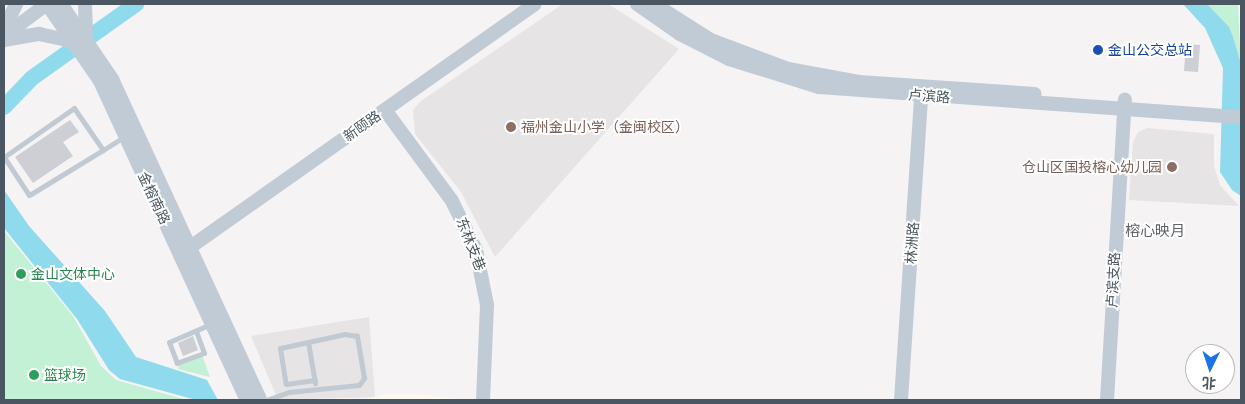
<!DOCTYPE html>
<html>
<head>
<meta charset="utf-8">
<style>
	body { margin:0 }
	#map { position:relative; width:1245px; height:404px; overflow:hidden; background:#f5f3f3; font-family:Lato,"Noto Sans SC",sans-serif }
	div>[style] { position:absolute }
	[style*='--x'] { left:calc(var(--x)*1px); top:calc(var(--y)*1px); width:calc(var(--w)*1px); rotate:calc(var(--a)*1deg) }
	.commercial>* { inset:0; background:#fdf9ef }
	.education>* { inset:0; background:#e6e4e5 }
	.green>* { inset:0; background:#c3f1d5 }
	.water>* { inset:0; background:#90daee }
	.river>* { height:16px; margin:-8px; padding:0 8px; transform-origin:8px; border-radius:8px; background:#90daee }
	.building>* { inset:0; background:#cdcfd5 }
	.lane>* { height:5px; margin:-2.5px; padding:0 2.5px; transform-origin:2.5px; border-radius:2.5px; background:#c1cad2 }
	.secondary>* { height:14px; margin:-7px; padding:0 7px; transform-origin:7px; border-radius:7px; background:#c1cbd6 }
	.dots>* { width:14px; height:14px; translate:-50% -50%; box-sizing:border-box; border:2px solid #fff; border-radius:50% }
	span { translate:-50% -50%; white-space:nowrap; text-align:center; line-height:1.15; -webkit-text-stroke:4px #fff; paint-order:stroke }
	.transit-label { font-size:14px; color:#164399 }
	.left { translate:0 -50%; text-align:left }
	.street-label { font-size:14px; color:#4a5661 }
	.education-label { font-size:14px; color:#785e54 }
	.right { translate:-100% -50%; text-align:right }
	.leisure-label { font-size:14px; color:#27864d }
	.neighbourhood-label { font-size:15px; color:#5f6368 }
	.frame { position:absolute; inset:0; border:5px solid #4a5661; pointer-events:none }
	.north { position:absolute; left:1185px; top:344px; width:50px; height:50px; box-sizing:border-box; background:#fff; border:1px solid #b7bbc0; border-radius:50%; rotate:184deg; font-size:14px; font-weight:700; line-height:20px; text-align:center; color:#4a5661 }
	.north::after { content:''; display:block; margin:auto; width:18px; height:22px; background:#1a73e8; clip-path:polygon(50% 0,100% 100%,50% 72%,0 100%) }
</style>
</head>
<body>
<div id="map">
	<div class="commercial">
		<div style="clip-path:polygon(388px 394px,415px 394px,466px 400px,363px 400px)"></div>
	</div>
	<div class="education">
		<div style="clip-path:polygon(563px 4px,608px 4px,679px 49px,495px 257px,461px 192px,415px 134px,413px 110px,421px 101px)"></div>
		<div style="clip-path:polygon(1147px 128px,1214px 134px,1214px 166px,1220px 185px,1239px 206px,1129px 200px,1133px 142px,1138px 132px)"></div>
		<div style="clip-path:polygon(369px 317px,375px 397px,278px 400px,251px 336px)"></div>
	</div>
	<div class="green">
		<div style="clip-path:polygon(1204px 4px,1238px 4px,1241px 71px)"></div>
		<div style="clip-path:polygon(4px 231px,73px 316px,101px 366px,116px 380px,187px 400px,4px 400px)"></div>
		<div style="clip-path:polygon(202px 355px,210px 377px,178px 369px,179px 365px)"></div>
	</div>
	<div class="water">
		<div style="clip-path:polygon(1183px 4px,1207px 4px,1229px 27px,1233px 37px,1241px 64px,1241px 196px,1232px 190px,1220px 172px,1223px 68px,1205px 28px)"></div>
		<div style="clip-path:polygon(4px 190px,29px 226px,105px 311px,136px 357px,207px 380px,218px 400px,196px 400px,120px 379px,109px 370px,77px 319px,4px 228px)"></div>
	</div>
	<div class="river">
		<div style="--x:4;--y:107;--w:40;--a:-46"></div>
		<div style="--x:32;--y:78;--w:128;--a:-35.4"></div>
	</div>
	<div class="building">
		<div style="clip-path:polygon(1186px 44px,1200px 45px,1198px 72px,1184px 71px)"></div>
		<div style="clip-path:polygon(70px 120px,79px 132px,63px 142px,73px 156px,33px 183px,15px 157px)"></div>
		<div style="clip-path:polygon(193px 336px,198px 350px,183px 356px,178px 343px)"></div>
	</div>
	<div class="lane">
		<div style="--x:103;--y:150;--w:51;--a:-124.6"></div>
		<div style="--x:74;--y:108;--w:85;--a:145"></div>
		<div style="--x:4;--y:157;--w:45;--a:56.7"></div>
		<div style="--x:29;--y:195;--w:2;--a:-27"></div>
		<div style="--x:31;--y:194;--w:84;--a:-31.4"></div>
		<div style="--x:103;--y:150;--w:26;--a:-32"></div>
		<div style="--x:196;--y:331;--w:23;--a:70"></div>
		<div style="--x:204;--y:353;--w:29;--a:160"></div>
		<div style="--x:177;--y:363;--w:22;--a:-111"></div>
		<div style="--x:169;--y:342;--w:46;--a:-23.2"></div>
		<div style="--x:308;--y:342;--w:42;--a:80.3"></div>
		<div style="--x:266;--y:400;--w:24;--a:-19"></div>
		<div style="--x:289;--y:392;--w:70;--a:-5.7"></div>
		<div style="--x:359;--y:385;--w:9;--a:-54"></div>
		<div style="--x:364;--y:378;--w:43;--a:-99.5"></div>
		<div style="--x:357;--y:336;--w:12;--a:-171"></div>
		<div style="--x:345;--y:334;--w:66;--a:167.8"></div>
		<div style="--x:280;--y:348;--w:36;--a:81"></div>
		<div style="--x:286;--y:384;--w:29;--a:-8"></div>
	</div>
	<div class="secondary">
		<div style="--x:47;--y:4;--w:93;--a:55.5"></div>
		<div style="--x:100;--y:81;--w:351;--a:65.3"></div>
		<div style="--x:61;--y:4;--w:91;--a:55.8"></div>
		<div style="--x:112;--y:79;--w:353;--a:65.2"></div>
		<div style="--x:85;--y:4;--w:29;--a:88"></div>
		<div style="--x:637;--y:4;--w:52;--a:34.9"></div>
		<div style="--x:680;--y:34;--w:55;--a:27"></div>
		<div style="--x:729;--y:59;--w:94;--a:17.3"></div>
		<div style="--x:819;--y:87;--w:423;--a:4.1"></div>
		<div style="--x:654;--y:4;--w:67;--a:32.3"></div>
		<div style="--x:711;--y:40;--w:82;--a:20.6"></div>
		<div style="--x:788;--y:69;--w:72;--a:10.4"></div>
		<div style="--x:859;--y:82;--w:176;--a:3.9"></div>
		<div style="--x:4;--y:29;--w:28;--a:-64"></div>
		<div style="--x:4;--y:36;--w:54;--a:-36.7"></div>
		<div style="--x:4;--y:40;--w:36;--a:-10"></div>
		<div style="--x:39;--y:34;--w:39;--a:12"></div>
		<div style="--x:385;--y:110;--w:113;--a:53.6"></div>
		<div style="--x:452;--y:201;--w:55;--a:63.9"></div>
		<div style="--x:476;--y:250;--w:56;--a:78.7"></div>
		<div style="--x:487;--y:305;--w:95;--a:92.4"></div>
		<div style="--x:189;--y:248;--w:423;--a:-35.2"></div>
		<div style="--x:901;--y:400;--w:314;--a:-86.2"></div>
		<div style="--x:1107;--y:400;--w:301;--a:-86.6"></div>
	</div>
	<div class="dots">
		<div style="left:1098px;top:50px;background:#1a4fb4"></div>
		<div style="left:511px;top:127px;background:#8d6e63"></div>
		<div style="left:1172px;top:167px;background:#8d6e63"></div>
		<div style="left:21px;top:274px;background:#2e9e5b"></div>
		<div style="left:34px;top:375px;background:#2e9e5b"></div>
	</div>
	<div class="transit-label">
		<span class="left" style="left:1108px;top:50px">金山公交总站</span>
	</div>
	<div class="street-label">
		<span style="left:929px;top:96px;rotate:4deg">卢滨路</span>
		<span style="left:362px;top:126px;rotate:-35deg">新颐路</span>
		<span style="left:154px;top:198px;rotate:65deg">金榕南路</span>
		<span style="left:912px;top:243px;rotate:-86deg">林洲路</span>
		<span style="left:471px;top:244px;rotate:69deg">东林支巷</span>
		<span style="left:1113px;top:280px;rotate:-87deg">卢滨支路</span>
	</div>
	<div class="education-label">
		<span class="left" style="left:521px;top:127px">福州金山小学（金闽校区）</span>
		<span class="right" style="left:1162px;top:167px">仓山区国投榕心幼儿园</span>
	</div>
	<div class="leisure-label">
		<span class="left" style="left:31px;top:274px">金山文体中心</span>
		<span class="left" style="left:44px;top:375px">篮球场</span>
	</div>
	<div class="neighbourhood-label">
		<span style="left:1155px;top:231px">榕心映月</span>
	</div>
	<div class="frame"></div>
	<div class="north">北</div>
</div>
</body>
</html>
